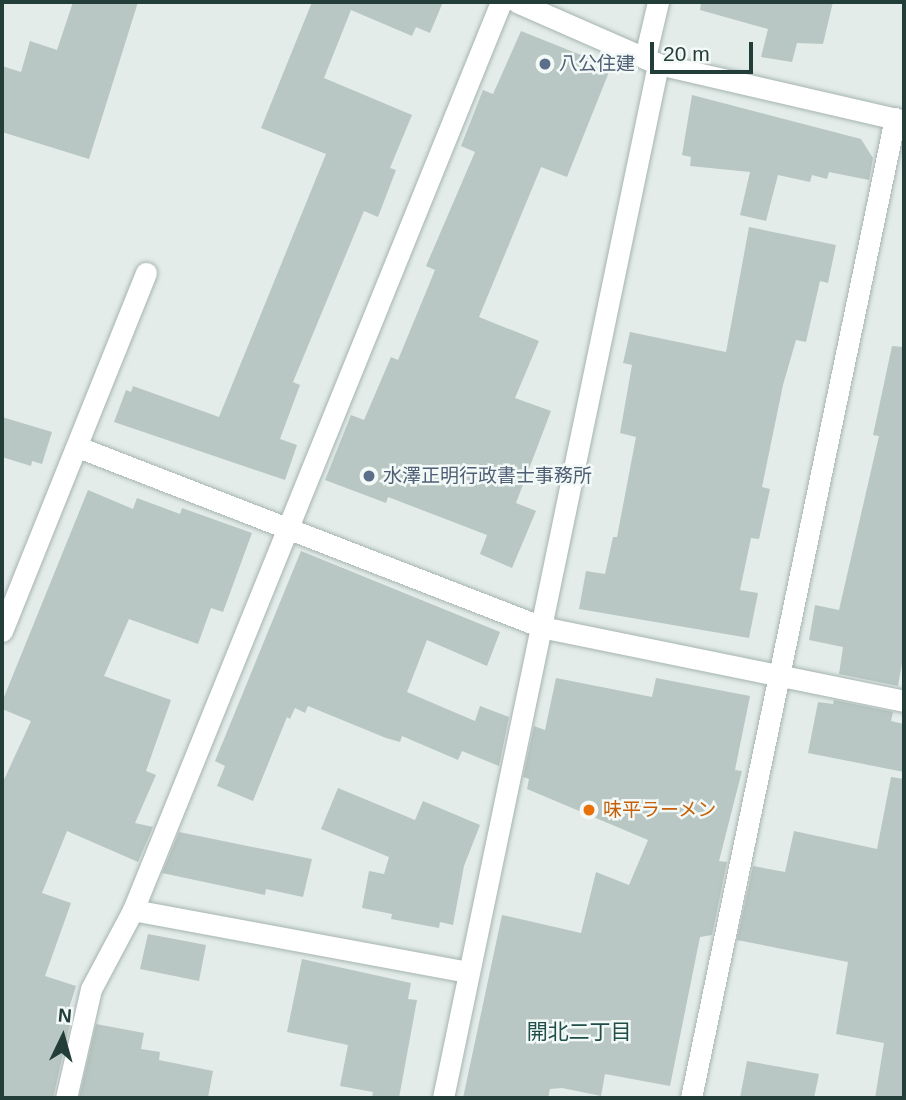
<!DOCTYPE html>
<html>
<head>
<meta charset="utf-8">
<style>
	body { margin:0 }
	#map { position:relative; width:906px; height:1100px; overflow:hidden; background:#e3ece9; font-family:Helvetica,"Noto Sans JP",sans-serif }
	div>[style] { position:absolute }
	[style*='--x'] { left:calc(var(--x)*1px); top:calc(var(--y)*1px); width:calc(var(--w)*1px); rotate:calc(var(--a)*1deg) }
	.building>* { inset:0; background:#b8c7c3 }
	.roads { filter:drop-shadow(0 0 2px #a6b4b1) drop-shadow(0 0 2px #a6b4b1) }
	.street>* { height:21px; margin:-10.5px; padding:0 10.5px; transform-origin:10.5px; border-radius:10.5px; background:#fff }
	.dots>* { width:19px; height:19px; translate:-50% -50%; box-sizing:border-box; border:4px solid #f3f9f7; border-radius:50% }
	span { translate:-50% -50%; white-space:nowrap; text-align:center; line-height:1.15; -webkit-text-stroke:5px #f3f9f7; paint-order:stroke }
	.service-label { font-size:19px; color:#4e5e75 }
	.left { translate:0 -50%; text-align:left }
	.food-label { font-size:19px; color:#c56008 }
	.neighbourhood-label { font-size:21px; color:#204e49 }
	.frame { position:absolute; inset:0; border:4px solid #233d39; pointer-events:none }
	.north { position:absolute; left:28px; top:1002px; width:70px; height:70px; -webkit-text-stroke:5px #f3f9f7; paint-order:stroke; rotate:5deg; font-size:19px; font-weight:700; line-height:28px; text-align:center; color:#233d39 }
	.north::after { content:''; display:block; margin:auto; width:24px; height:32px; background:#233d39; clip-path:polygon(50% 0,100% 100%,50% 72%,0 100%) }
	.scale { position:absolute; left:650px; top:42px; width:103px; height:32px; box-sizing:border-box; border:4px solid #233d39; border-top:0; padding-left:9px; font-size:21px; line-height:24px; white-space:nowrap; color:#233d39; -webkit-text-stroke:5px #f3f9f7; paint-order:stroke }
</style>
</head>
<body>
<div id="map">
	<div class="building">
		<div style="clip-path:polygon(73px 2px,138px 2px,89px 159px,2px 132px,2px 66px,21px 72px,30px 41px,57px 50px)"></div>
		<div style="clip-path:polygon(312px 2px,443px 2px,430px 33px,416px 27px,412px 36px,351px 10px,324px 78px,412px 115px,390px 168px,396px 170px,378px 217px,364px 211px,293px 382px,300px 385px,280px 439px,297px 445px,285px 480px,114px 422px,126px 390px,131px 392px,133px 386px,219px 417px,326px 154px,261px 128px)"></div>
		<div style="clip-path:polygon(701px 2px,833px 2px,823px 44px,797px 43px,792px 62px,761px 57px,768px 29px,700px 10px)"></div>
		<div style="clip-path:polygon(521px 31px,611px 67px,567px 177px,541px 167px,479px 317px,539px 341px,515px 398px,551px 411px,516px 503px,536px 511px,512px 568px,480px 554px,487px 535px,388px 497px,386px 503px,325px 480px,351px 415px,364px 420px,391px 357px,398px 360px,435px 270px,426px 266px,475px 152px,461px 146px,483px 90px,493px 94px)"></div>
		<div style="clip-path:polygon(692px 95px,861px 139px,873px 158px,869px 180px,829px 172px,827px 179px,812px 175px,810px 182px,778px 175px,766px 221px,740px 215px,750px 172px,690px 166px,691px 157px,682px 155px)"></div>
		<div style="clip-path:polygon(749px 227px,836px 245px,828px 283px,820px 281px,806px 342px,796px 340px,783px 385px,762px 487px,770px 489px,759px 539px,751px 538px,740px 590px,758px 593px,749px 638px,579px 609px,586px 571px,605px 574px,613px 537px,617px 537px,636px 437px,620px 433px,632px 365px,623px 363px,630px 332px,726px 352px)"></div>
		<div style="clip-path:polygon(892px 346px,904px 347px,904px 652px,898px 686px,839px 674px,843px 647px,809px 640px,815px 605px,839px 610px,879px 436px,873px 435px)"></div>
		<div style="clip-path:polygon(2px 417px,52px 432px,42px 464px,32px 461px,31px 466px,2px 457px)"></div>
		<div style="clip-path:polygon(88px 490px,133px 509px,137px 498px,180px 514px,182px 508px,252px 533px,223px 612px,211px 608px,198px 644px,129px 619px,104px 676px,171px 700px,146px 771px,156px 775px,135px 823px,153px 827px,138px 862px,67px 831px,42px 893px,71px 903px,45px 976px,76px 986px,66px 1018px,71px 1019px,53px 1098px,2px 1098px,2px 784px,31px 721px,2px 709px,2px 702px)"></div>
		<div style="clip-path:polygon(301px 551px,500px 632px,487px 666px,427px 640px,407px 692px,475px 721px,480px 706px,509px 717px,499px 766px,462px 751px,458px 760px,402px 736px,400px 742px,386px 738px,308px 706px,305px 713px,295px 708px,290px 719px,287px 717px,253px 801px,217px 786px,225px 766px,215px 761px)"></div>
		<div style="clip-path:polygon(556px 678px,652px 697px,656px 678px,750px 696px,735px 770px,742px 771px,719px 861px,727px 862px,712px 935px,700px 937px,670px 1086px,605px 1074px,601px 1096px,562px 1088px,550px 1089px,548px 1098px,463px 1098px,502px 915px,581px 933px,596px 872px,629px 885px,648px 840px,527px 789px,529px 779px,523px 777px,534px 726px,545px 730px)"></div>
		<div style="clip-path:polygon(834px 700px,893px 712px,891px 721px,904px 724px,904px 772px,808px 753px,818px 702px,833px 704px)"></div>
		<div style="clip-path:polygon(891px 777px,904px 779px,904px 1098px,875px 1098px,884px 1043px,836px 1034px,848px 962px,737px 940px,753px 866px,785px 872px,794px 831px,877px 849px)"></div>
		<div style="clip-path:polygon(338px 788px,415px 820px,423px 801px,480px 825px,464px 866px,453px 925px,440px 922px,439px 928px,391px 919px,392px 914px,362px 908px,369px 871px,384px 874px,389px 857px,321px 829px)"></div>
		<div style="clip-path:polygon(179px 832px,312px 859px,303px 897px,266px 889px,265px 895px,162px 873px)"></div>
		<div style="clip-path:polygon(148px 934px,206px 945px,199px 981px,140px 969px)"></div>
		<div style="clip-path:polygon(302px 959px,411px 983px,408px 999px,417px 1000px,399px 1098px,372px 1098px,373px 1092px,340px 1086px,348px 1045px,287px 1032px)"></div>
		<div style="clip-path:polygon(96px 1024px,144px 1033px,141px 1049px,160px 1052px,159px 1060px,213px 1071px,208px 1098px,79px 1098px)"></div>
		<div style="clip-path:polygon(747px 1061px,819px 1074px,814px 1098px,740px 1098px)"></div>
	</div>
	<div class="roads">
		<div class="street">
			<div style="--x:517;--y:2;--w:154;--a:23.7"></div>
			<div style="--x:658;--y:64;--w:253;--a:13"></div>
			<div style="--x:645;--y:57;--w:57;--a:-76.7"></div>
			<div style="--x:78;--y:447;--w:497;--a:21.2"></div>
			<div style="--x:541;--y:627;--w:370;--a:11.5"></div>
			<div style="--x:2;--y:631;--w:386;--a:-68.1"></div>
			<div style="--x:133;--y:910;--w:339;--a:10.5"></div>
			<div style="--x:66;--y:1098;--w:112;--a:-77.1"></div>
			<div style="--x:91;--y:989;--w:89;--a:-62"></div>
			<div style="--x:133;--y:910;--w:980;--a:-67.94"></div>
			<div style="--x:443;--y:1098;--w:1056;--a:-78.25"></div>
			<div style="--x:691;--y:1098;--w:1001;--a:-78.24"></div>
		</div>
	</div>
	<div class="dots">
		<div style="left:545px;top:64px;background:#5c6f8a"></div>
		<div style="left:369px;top:476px;background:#5c6f8a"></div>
		<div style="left:589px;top:810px;background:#e8710a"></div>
	</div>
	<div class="service-label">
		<span class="left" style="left:559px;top:64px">八公住建</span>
		<span class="left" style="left:383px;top:476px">水澤正明行政書士事務所</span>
	</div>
	<div class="food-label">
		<span class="left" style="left:603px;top:810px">味平ラーメン</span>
	</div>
	<div class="neighbourhood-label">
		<span style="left:579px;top:1032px">開北二丁目</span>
	</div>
	<div class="frame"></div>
	<div class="north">N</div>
	<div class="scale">20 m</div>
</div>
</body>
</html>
